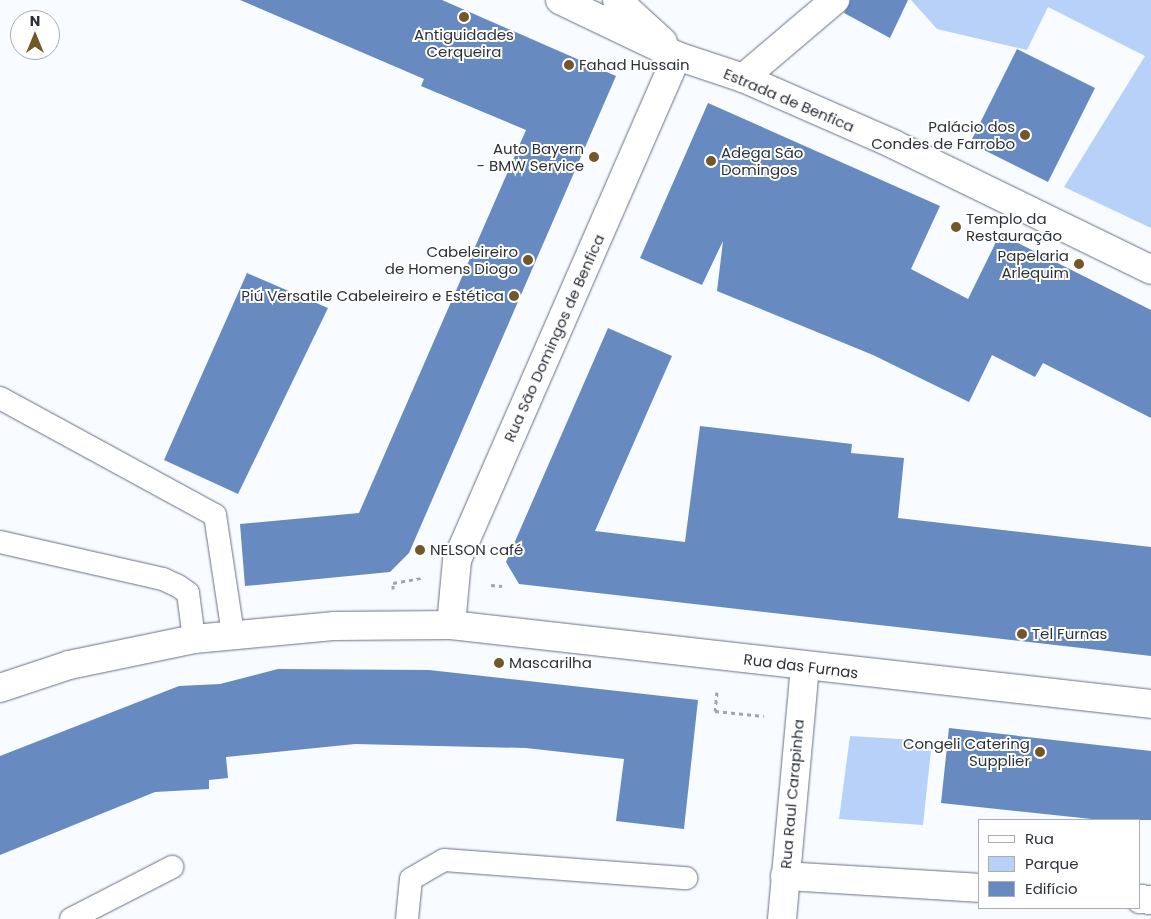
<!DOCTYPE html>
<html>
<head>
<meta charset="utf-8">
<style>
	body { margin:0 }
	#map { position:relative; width:1151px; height:919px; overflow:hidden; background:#f8fbff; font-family:Poppins,sans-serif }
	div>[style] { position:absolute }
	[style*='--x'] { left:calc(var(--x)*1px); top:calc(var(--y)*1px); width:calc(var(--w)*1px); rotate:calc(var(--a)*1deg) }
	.green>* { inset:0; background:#b7d1f8 }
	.building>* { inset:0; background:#678ac0 }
	.path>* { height:3px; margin-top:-1.5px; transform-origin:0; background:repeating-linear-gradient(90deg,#a2a6ab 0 4px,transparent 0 8px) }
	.roads { filter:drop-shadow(0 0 1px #667182) drop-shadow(0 0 1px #667182) }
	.lane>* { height:22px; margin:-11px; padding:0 11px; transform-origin:11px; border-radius:11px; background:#fff }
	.street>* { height:28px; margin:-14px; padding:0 14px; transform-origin:14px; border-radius:14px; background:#fff }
	.secondary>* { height:28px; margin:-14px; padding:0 14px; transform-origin:14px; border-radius:14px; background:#fff }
	.dots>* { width:14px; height:14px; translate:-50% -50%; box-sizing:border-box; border:2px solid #fff; border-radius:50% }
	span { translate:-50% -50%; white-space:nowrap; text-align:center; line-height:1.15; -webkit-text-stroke:4px #fff; paint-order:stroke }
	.poi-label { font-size:15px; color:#2d3239 }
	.left { translate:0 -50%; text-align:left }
	.right { translate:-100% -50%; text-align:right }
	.street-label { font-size:15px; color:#2d3239 }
	.legend { position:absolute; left:978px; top:819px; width:162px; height:90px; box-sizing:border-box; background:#fff; border:1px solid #abadb0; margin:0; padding:6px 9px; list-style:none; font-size:15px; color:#2d3239 }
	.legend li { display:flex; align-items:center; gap:10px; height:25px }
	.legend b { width:25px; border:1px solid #abadb0 }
	.north { position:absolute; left:10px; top:10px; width:50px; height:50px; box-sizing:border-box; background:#fff; border:1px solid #abadb0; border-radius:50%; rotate:0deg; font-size:14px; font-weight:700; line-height:20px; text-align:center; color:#2d3239 }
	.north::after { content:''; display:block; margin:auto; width:18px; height:22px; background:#725729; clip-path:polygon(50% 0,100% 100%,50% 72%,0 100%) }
</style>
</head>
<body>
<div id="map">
	<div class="green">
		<div style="clip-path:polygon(911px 0,1151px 0,1151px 228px,1064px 187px,1145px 56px,1048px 7px,1027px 50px,937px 29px)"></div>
		<div style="clip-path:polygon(850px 736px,932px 741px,923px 825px,839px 819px)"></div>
	</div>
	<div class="building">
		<div style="clip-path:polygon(240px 0,442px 0,616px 76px,409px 553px,390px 572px,245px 586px,240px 524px,359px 513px,526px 130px,421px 86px,424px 79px)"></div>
		<div style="clip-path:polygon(850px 0,908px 0,890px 38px,844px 13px)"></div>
		<div style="clip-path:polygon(1017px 49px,1095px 88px,1048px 182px,970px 143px)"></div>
		<div style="clip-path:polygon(708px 103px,940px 206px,911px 269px,968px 299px,1000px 234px,1151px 310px,1151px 418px,1043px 363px,1035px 377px,992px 355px,969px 402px,873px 355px,717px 291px,723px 241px,702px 285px,640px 258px)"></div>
		<div style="clip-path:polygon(247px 273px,328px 308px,238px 494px,164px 460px)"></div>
		<div style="clip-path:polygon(608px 328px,672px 356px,595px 531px,685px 542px,700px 426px,852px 444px,851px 453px,904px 458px,898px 518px,1151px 547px,1151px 656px,519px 584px,506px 562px)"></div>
		<div style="clip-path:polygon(278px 669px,429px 670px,698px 700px,684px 829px,616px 821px,624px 759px,526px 748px,355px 744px,226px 757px,228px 778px,209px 780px,209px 789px,155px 792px,0 855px,0 756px,179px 686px,220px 684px)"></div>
		<div style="clip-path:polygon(949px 728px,1151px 751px,1151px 820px,1101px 820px,941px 803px)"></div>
	</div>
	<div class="path">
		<div style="--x:491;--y:585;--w:11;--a:5"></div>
		<div style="--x:393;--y:589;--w:6;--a:-90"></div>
		<div style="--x:393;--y:583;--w:28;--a:-10"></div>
		<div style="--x:717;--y:692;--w:19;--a:96"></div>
		<div style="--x:715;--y:711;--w:49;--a:5.8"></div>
	</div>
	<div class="roads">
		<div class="lane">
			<div style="--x:0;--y:398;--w:245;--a:28.6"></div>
			<div style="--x:215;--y:515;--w:120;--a:81.4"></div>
			<div style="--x:0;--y:542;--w:167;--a:12.8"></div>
			<div style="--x:163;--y:579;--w:17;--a:25"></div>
			<div style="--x:178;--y:586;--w:12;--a:35"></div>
			<div style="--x:188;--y:593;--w:46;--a:82.6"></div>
			<div style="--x:71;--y:919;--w:114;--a:-27.2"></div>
			<div style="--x:407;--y:919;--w:40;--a:-84.3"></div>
			<div style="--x:411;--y:879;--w:38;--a:-30"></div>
			<div style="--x:444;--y:860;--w:243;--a:4.3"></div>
		</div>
		<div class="street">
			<div style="--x:743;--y:78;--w:121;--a:-40.3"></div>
			<div style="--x:451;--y:625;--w:65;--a:-84.7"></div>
			<div style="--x:457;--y:560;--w:550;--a:-66.42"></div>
			<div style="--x:0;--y:688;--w:73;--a:-18.4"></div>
			<div style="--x:69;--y:665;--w:128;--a:-11.7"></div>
			<div style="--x:194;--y:639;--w:142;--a:-5.3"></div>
			<div style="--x:335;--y:626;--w:116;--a:-0.5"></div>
			<div style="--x:451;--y:625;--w:704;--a:6.44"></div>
			<div style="--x:785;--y:876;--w:195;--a:3.5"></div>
			<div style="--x:1140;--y:899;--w:11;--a:5"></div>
			<div style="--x:782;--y:919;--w:253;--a:-84.8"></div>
		</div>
		<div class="secondary">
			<div style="--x:560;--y:0;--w:130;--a:25.6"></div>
			<div style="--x:677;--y:56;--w:70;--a:18.4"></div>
			<div style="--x:743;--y:78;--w:164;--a:23.7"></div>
			<div style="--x:893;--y:144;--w:287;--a:26"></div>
			<div style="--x:617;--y:0;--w:62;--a:42.4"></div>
		</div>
	</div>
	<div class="dots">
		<div style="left:464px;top:17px;background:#725729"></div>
		<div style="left:569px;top:65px;background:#725729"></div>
		<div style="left:1025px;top:135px;background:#725729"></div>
		<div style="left:594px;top:157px;background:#725729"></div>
		<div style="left:711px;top:161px;background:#725729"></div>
		<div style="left:956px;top:227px;background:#725729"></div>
		<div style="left:528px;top:260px;background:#725729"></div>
		<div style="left:1079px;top:264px;background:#725729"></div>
		<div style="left:514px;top:296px;background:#725729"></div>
		<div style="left:420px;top:550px;background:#725729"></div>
		<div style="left:1022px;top:634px;background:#725729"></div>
		<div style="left:499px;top:663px;background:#725729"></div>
		<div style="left:1040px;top:752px;background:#725729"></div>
	</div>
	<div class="poi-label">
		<span style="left:464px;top:43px">Antiguidades<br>Cerqueira</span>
		<span class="left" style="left:579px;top:65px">Fahad Hussain</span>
		<span class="right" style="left:1015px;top:135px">Palácio dos<br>Condes de Farrobo</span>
		<span class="right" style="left:584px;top:157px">Auto Bayern<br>- BMW Service</span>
		<span class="left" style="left:721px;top:161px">Adega São<br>Domingos</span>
		<span class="left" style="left:966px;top:227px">Templo da<br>Restauração</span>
		<span class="right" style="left:518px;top:260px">Cabeleireiro<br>de Homens Diogo</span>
		<span class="right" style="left:1069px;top:264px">Papelaria<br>Arlequim</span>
		<span class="right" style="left:504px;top:296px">Piú Versatile Cabeleireiro e Estética</span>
		<span class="left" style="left:430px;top:550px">NELSON café</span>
		<span class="left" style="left:1032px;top:634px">Tel Furnas</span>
		<span class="left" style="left:509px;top:663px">Mascarilha</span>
		<span class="right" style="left:1030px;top:752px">Congeli Catering<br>Supplier</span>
	</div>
	<div class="street-label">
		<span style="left:789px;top:100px;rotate:23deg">Estrada de Benfica</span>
		<span style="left:554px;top:338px;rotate:-66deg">Rua São Domingos de Benfica</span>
		<span style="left:801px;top:666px;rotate:7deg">Rua das Furnas</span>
		<span style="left:792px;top:794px;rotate:-85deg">Rua Raul Carapinha</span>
	</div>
	<ul class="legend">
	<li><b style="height:6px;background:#fff"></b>Rua</li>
	<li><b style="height:14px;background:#b7d1f8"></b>Parque</li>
	<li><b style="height:14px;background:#678ac0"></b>Edifício</li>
	</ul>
	<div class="north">N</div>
</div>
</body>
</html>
